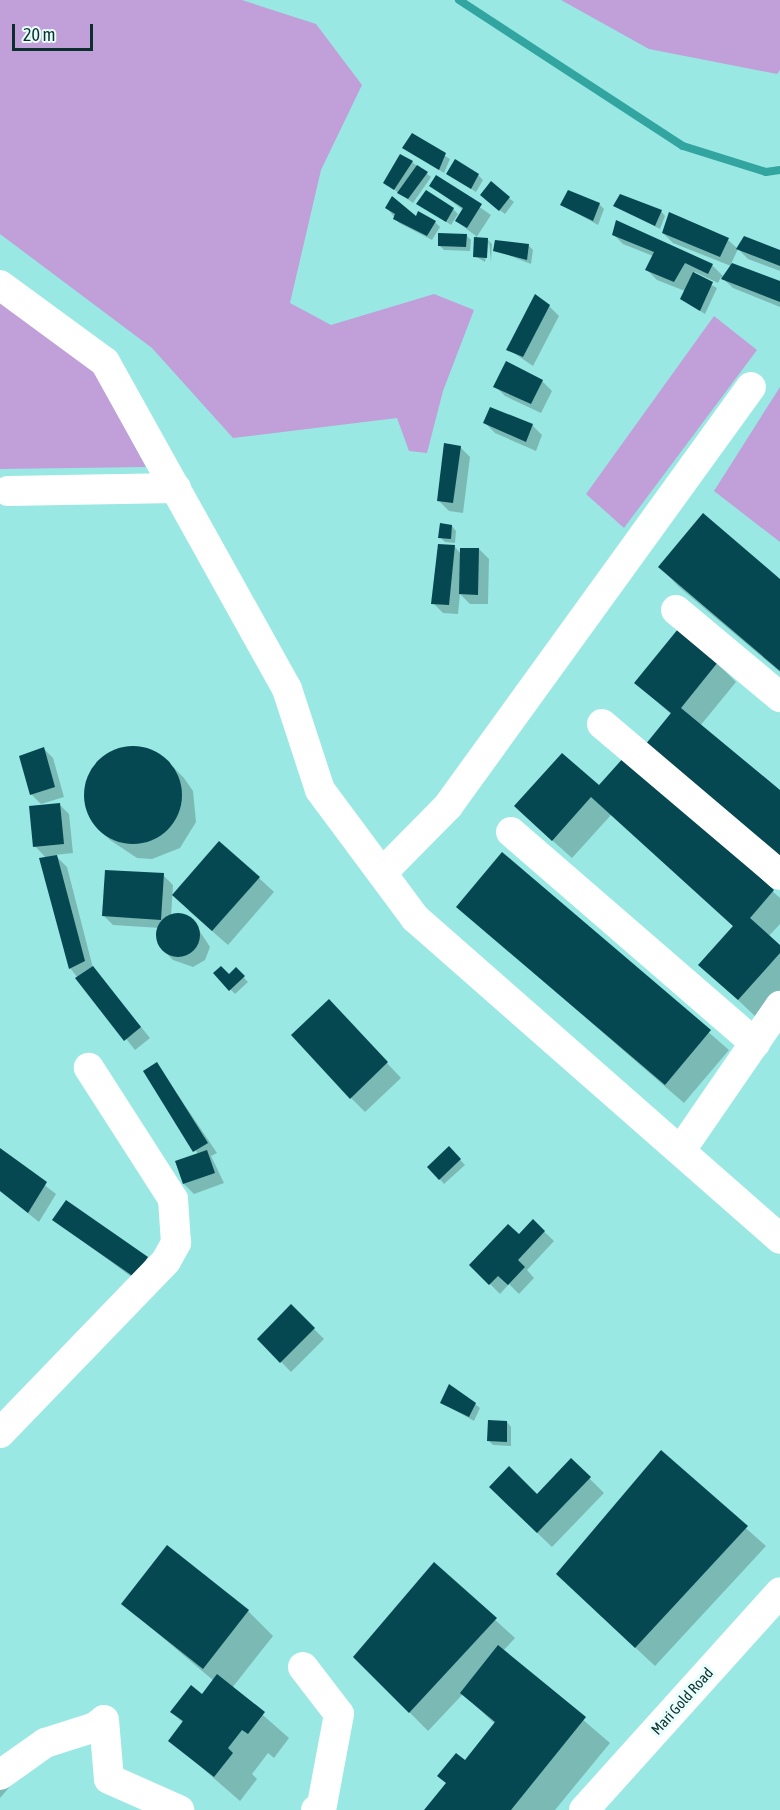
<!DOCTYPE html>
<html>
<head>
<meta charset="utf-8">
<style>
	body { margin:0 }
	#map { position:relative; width:780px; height:1810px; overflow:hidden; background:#9ae8e3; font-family:"Asap Condensed",sans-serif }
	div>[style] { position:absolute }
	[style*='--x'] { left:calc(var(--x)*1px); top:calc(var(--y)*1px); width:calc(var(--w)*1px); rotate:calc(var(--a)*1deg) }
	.green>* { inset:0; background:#c19fd9 }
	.shadow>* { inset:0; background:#0003 }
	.stream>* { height:8px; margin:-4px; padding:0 4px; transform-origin:4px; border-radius:4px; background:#32a5a0 }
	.building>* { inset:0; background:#054851 }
	.round { border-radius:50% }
	.minor>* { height:30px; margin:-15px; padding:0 15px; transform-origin:15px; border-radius:15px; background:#fff }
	span { translate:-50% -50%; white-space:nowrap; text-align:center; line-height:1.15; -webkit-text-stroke:6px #e8fefc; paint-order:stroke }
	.street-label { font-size:15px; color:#0c2e2c }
	.scale { position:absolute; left:12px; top:24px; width:81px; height:27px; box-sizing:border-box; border:3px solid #0c2e2c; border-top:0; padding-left:8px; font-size:18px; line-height:21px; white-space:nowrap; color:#0c2e2c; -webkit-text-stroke:4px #e8fefc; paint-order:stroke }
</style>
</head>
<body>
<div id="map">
	<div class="green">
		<div style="clip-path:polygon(0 0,242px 0,316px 24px,362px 85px,321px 170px,290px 303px,331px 325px,434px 294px,474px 310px,443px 391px,427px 453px,409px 451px,397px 418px,233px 438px,152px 348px,0 234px)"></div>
		<div style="clip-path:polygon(561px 0,780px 0,780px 70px,777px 74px,649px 49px)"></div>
		<div style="clip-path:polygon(0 297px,89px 362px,146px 467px,0 469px)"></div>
		<div style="clip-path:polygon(714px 316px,757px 350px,624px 528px,586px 494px)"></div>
		<div style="clip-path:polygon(780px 387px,780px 542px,714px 491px)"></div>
	</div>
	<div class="shadow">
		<div style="clip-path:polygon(412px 135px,450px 159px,444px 173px,404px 148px)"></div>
		<div style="clip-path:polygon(412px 162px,431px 177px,413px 203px,385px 183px)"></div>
		<div style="clip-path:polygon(448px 174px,478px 175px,483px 180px,476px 192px)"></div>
		<div style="clip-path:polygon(436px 177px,491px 215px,476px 238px,487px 239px,492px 244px,491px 262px,489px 241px,485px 262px,475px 256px,476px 236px,456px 221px,463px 210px,431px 186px)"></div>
		<div style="clip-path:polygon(509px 198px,514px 202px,505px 214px,486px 200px)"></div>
		<div style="clip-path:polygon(418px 203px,453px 209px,458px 214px,451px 225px)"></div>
		<div style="clip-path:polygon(599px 204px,604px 209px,598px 225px,562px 205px)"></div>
		<div style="clip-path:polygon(615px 206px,661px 211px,665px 216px,660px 229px)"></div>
		<div style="clip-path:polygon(387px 208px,435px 222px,440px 227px,432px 240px,399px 223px)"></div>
		<div style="clip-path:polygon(663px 233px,728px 240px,738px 249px,780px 252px,780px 271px,748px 259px,738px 249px,731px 264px,780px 283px,780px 307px,733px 288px,721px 277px,718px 283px,695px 272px,694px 275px,717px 288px,705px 314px,681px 299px,685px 291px,657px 280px,647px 270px,653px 256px,623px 244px,613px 234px,712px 265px,724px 277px,731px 266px,673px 243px)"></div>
		<div style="clip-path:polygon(466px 235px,471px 240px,470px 251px,444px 250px,439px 245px)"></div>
		<div style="clip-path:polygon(529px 246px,533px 250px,531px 264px,495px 250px)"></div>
		<div style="clip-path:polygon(549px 306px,559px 316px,533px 366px,508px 349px)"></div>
		<div style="clip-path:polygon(542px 381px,552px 391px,541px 413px,505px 396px,495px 386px)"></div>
		<div style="clip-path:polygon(485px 423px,532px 425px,542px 435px,536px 451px,495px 433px)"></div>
		<div style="clip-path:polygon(460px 447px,470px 457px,463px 513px,449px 511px,439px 501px)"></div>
		<div style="clip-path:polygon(452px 526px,456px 531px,455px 543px,445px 542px,440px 537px)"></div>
		<div style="clip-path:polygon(454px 546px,461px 554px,479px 549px,489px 559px,488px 604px,470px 604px,460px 594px,458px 614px,443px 613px,433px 603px)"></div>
		<div style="clip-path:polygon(660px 567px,780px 581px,780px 672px,678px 586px)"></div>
		<div style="clip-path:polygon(717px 663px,736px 682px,700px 726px,780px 792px,672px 715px,636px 683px)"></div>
		<div style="clip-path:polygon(43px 748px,53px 758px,64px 797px,41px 804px,31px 794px)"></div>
		<div style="clip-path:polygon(143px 748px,169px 763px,184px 778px,193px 791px,196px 822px,180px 848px,152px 859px,137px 858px,110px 840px,95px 825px,85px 793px,97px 763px,110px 753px)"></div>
		<div style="clip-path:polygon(625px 758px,780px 898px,780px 924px,768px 937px,780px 947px,780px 992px,757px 1018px,700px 964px,734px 927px,611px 815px,572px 858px,535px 825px,599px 788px)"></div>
		<div style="clip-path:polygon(59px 804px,69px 814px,73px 853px,55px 855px,67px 867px,93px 968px,150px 1038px,135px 1050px,70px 968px,47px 859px,35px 846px)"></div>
		<div style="clip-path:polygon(503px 854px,729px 1050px,684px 1103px,458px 907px)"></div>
		<div style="clip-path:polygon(163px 875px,173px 885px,171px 917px,178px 914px,191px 918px,210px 947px,205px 960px,193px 967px,173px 960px,163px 950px,157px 937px,160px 928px,113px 925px,103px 915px)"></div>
		<div style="clip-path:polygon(259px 878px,274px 892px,228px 945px,188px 910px)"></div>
		<div style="clip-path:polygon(236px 969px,248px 982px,235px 994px,215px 974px,229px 976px)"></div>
		<div style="clip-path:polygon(343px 1016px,401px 1078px,365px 1112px,351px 1098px)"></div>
		<div style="clip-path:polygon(157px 1064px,217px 1153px,211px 1156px,224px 1183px,194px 1194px,184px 1184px,177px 1162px,198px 1155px)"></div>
		<div style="clip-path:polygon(449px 1148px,465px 1165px,444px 1184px,429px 1167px)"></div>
		<div style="clip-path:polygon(0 1150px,56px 1194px,39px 1222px,0 1191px)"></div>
		<div style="clip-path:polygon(67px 1202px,157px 1268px,144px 1286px,54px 1220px)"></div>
		<div style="clip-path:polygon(533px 1221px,554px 1241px,527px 1270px,534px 1278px,519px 1294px,509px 1284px,500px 1294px,471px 1265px,519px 1236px)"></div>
		<div style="clip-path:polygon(291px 1306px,324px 1339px,291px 1372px,259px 1339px)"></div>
		<div style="clip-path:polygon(442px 1403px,475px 1404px,480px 1408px,474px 1421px)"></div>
		<div style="clip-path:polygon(507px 1422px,511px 1427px,511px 1446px,493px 1445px,489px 1441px)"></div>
		<div style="clip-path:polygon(661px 1453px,766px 1546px,655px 1666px,577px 1593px)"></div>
		<div style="clip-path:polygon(571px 1460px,604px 1493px,552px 1547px,505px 1502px,537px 1496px)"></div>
		<div style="clip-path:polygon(434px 1564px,515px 1638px,503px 1651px,610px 1743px,555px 1810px,426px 1810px,495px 1724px,463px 1694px,428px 1731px,355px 1657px)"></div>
		<div style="clip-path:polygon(123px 1604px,248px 1611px,273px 1636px,232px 1688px,289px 1738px,274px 1758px,268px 1753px,252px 1774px,257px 1779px,240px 1801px,170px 1740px,183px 1723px,172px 1712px,202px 1696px,214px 1681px)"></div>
		<div style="clip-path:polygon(0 1759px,18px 1777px,0 1798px)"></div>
	</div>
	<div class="stream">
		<div style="--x:459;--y:0;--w:267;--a:33.1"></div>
		<div style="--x:683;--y:146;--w:87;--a:17.4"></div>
		<div style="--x:766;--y:172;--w:14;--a:-8"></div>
	</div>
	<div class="building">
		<div style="clip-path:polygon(412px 133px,446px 153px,439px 170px,402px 148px)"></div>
		<div style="clip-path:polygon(400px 154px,413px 161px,394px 190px,383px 183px)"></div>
		<div style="clip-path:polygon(455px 159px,479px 174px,471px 189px,446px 174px)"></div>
		<div style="clip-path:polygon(417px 165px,428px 172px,408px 199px,397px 193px)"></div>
		<div style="clip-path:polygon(436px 175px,482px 204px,467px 228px,455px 221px,463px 208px,429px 186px)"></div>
		<div style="clip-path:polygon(491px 181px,510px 197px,499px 211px,480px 195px)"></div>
		<div style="clip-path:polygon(426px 190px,454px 208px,446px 222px,416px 204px)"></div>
		<div style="clip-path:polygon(568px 190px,600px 203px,593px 221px,560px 205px)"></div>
		<div style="clip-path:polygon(620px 194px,662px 210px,655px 226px,613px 206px)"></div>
		<div style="clip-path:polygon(392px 196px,416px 216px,418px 211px,436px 221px,427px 236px,393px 219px,395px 214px,385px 208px)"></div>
		<div style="clip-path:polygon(669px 212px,729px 238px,720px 257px,662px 233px)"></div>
		<div style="clip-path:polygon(616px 220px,713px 264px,708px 274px,685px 263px,674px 282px,645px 270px,654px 252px,612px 235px)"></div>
		<div style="clip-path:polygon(438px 233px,467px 234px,466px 247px,438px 246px)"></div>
		<div style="clip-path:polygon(744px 236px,780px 250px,780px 266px,736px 249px)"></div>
		<div style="clip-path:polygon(474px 237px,488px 238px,487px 258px,473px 257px)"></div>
		<div style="clip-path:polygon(495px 240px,529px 244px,527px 260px,493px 251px)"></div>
		<div style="clip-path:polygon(732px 263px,780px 281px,780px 302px,721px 279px)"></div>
		<div style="clip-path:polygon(693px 272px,713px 282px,700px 311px,680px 299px)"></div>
		<div style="clip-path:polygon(535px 294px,550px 305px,523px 357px,506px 350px)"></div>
		<div style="clip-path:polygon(506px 361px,543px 380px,531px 404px,493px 387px)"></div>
		<div style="clip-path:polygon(490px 407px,533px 424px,526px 442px,483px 423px)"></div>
		<div style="clip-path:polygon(444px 443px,461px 446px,453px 503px,437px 501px)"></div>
		<div style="clip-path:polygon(703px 513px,780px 579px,780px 671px,658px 567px)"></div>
		<div style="clip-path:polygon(440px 523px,452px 525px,451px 539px,438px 538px)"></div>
		<div style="clip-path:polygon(438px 544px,455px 545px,449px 605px,431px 604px)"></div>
		<div style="clip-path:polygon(460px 548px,479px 548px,478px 595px,459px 594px)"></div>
		<div style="clip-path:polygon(678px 629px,718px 662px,681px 708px,780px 790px,780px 857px,645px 745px,671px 713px,634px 683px)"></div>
		<div class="round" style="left:84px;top:746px;width:98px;height:98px"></div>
		<div style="clip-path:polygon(44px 747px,55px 787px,30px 795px,19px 756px)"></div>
		<div style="clip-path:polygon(562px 753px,599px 785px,625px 756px,774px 890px,750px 918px,780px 945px,780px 953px,738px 1000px,698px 965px,733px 926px,591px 797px,552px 841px,514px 806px)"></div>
		<div style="clip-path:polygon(60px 803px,64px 844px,33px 847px,29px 806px)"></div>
		<div style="clip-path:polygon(219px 841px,260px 877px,212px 931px,172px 895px)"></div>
		<div style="clip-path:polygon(502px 852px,711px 1030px,665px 1085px,456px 907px)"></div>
		<div style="clip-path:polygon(57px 855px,85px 961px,69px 969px,39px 858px)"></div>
		<div style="clip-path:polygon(105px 870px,164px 873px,161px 920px,102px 916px)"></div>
		<div class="round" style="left:156px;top:913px;width:44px;height:44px"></div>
		<div style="clip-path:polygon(93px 966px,141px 1027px,124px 1041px,75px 978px)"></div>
		<div style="clip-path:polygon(221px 966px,229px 974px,236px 967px,245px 976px,229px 991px,213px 973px)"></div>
		<div style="clip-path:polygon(329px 999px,388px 1062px,350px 1099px,291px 1035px)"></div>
		<div style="clip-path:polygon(157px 1062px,208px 1143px,193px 1152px,143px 1071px)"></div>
		<div style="clip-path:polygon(449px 1146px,461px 1159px,439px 1180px,427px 1167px)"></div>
		<div style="clip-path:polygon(0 1148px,47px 1182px,28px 1213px,0 1191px)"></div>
		<div style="clip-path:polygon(207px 1150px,215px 1173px,183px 1184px,175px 1161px)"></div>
		<div style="clip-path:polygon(66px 1200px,148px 1257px,134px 1277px,52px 1220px)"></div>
		<div style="clip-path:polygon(533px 1219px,545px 1231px,518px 1260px,525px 1267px,508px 1285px,498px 1276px,489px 1285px,469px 1265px,508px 1224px,519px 1234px)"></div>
		<div style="clip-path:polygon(291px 1304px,315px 1328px,280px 1363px,257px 1339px)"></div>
		<div style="clip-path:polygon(449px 1384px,476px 1403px,469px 1417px,440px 1403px)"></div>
		<div style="clip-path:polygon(488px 1420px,507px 1421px,507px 1442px,487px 1441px)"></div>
		<div style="clip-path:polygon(661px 1450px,748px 1526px,635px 1648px,556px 1574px)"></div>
		<div style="clip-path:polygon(571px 1458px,591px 1477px,537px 1533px,489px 1487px,509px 1466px,537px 1494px)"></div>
		<div style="clip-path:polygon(167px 1545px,249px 1610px,203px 1669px,121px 1604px)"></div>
		<div style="clip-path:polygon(434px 1562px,497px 1618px,409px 1713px,353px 1657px)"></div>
		<div style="clip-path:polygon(498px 1645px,586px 1717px,511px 1810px,424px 1810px,446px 1783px,437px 1776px,456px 1753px,465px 1760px,495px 1722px,460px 1693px)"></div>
		<div style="clip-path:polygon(217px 1674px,265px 1712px,248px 1734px,242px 1730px,228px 1748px,233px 1753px,214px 1777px,168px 1741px,183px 1721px,170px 1712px,191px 1685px,202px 1694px)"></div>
	</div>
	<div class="minor">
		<div style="--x:0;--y:285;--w:130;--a:36.3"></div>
		<div style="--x:105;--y:362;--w:374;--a:60.9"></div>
		<div style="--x:287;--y:689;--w:106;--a:71.9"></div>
		<div style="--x:320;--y:790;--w:159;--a:53.4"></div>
		<div style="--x:415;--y:918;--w:486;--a:41.3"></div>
		<div style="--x:8;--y:491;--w:168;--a:-1"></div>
		<div style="--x:676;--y:610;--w:136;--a:39.9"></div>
		<div style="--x:602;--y:724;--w:233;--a:40.3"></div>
		<div style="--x:511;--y:832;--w:323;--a:40.9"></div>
		<div style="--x:383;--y:872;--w:93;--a:-45.4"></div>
		<div style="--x:448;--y:806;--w:517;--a:-54.13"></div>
		<div style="--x:681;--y:1150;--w:175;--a:-55.5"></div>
		<div style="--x:0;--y:1433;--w:239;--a:-46"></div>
		<div style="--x:166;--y:1261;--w:21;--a:-61"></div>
		<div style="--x:176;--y:1243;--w:44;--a:-93.9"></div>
		<div style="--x:173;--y:1199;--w:156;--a:-122.7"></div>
		<div style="--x:303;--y:1667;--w:59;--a:52.5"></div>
		<div style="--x:339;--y:1714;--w:98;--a:100.6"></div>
		<div style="--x:321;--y:1810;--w:5;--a:180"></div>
		<div style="--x:0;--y:1775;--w:55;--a:-35.4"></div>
		<div style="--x:45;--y:1743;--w:52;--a:-17.7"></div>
		<div style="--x:95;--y:1727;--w:11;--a:-38"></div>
		<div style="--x:104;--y:1720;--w:59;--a:85.2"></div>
		<div style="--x:109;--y:1779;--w:77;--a:23.9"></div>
		<div style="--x:584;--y:1810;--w:293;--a:-48"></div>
	</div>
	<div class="street-label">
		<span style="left:682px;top:1701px;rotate:-48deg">Mari Gold Road</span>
	</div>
	<div class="scale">20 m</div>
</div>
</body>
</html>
